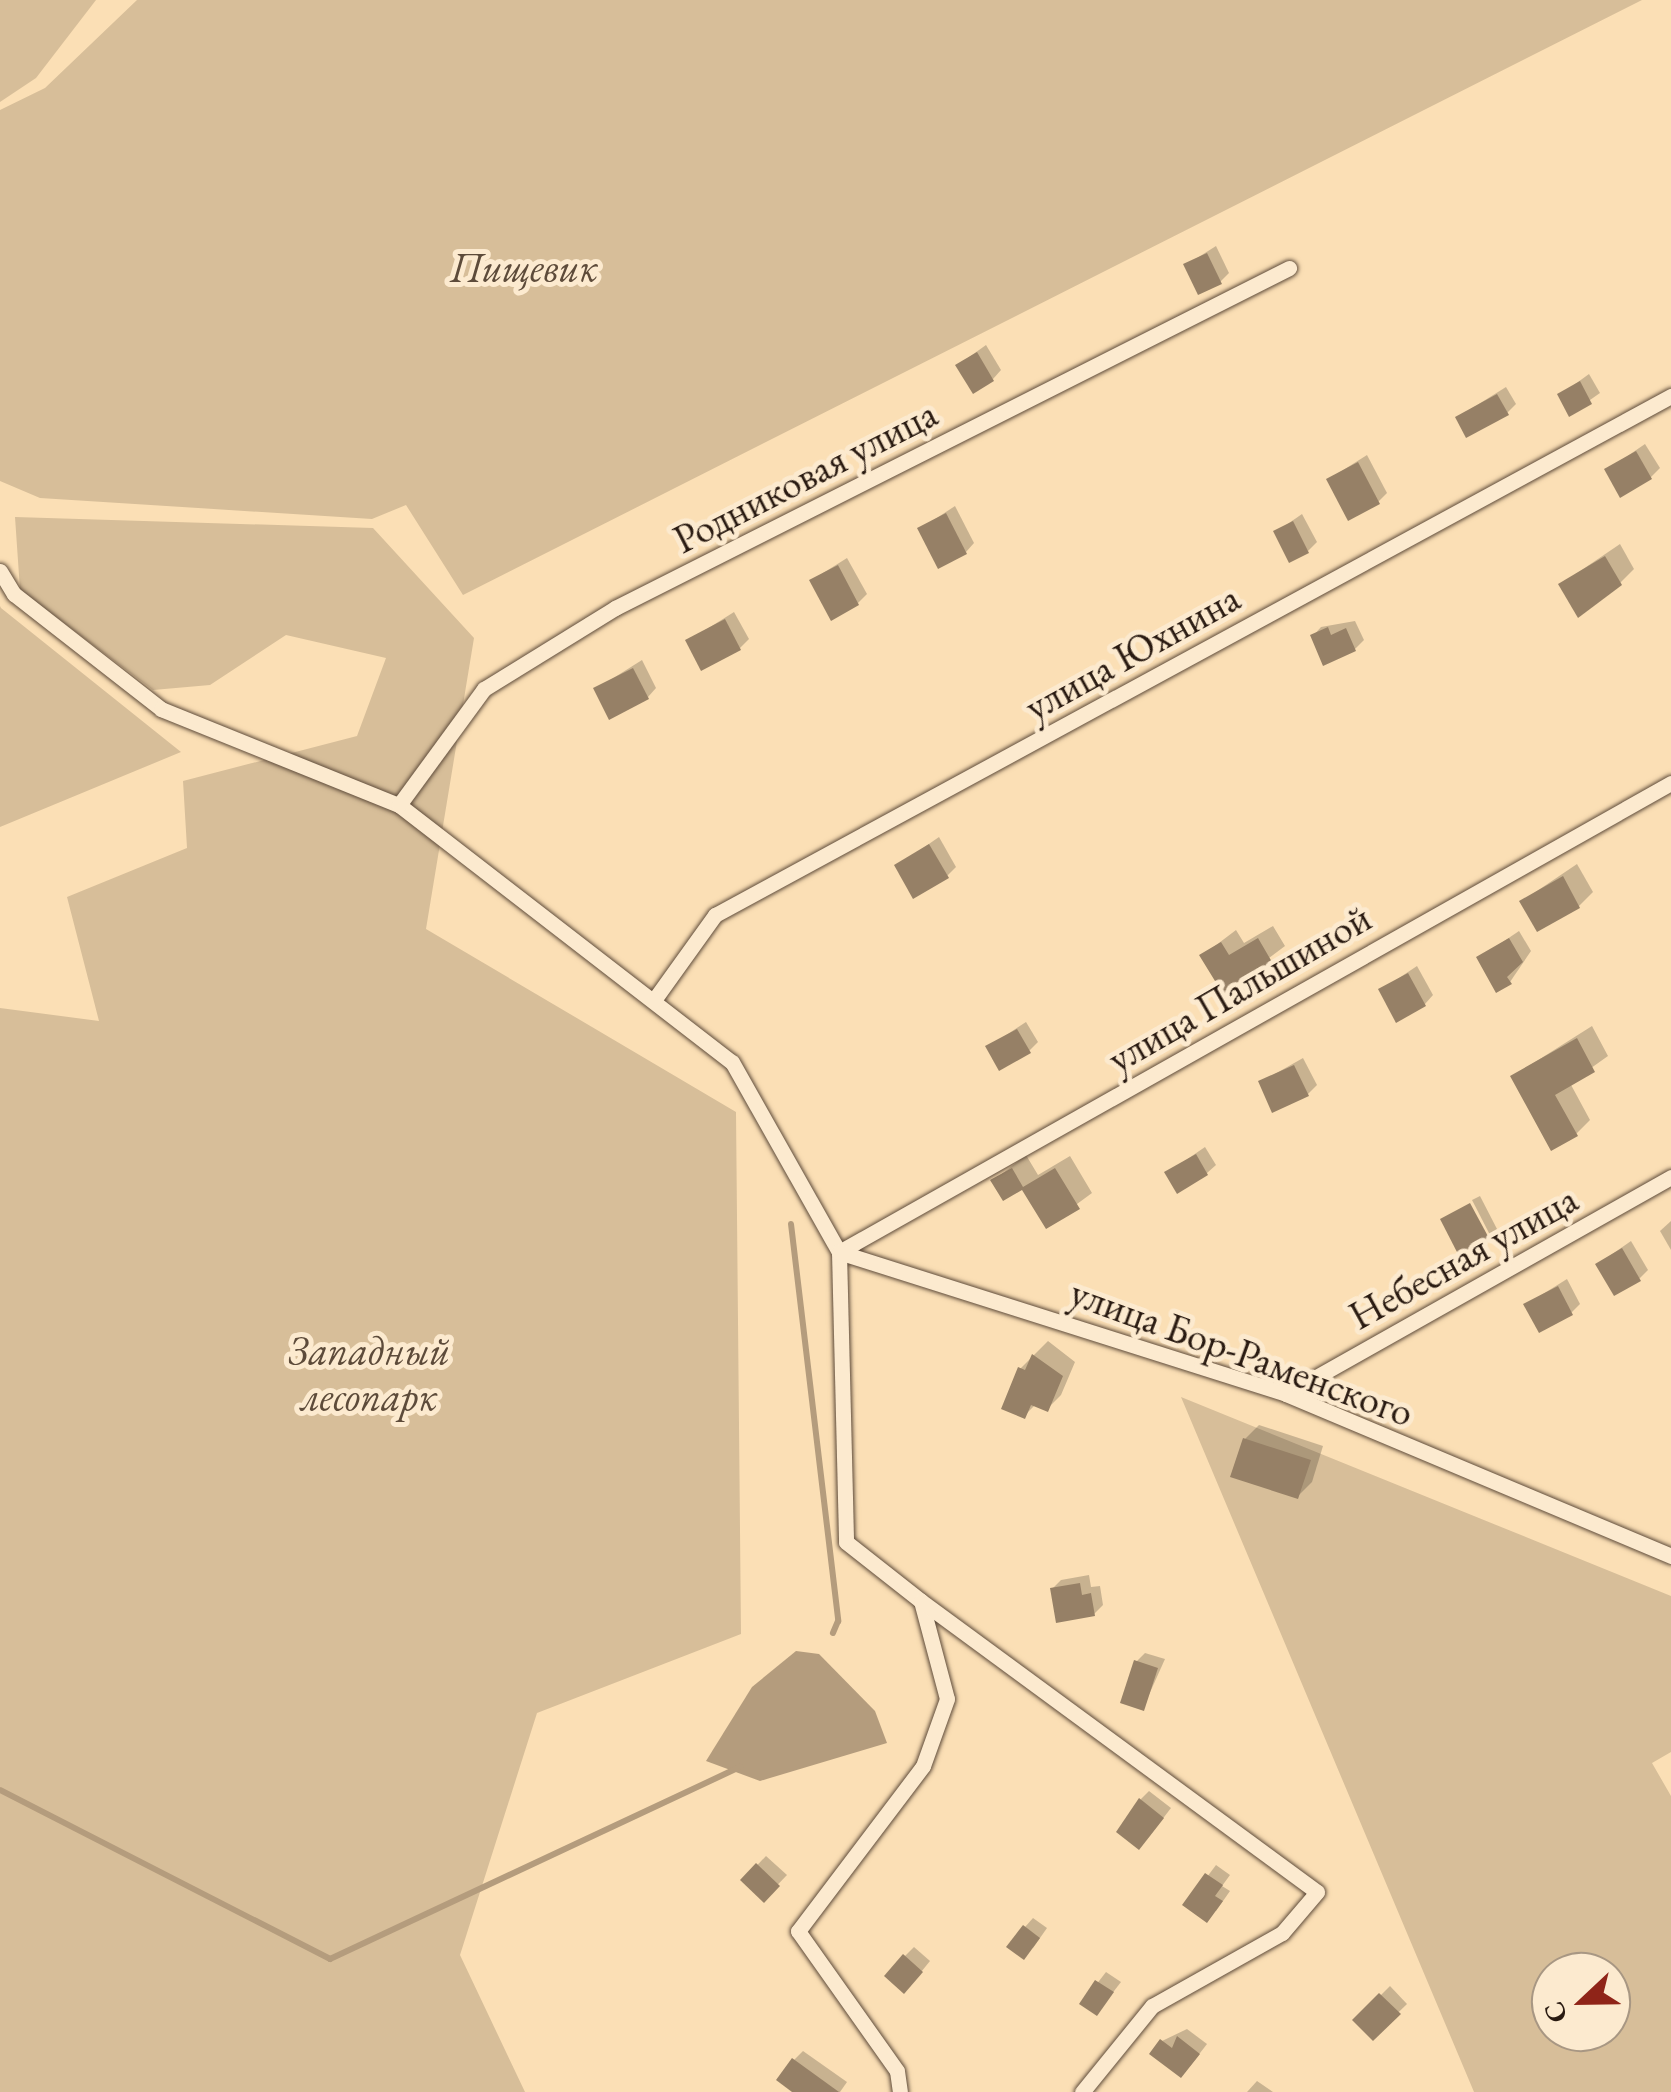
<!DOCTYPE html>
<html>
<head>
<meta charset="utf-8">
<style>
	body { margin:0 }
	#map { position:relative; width:1671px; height:2092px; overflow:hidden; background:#fbdfb5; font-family:"EB Garamond",serif }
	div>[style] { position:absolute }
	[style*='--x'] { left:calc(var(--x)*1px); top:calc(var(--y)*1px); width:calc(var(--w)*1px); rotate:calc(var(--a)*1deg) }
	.green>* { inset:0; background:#d7be99 }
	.water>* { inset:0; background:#b49c7d }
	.shadow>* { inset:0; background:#0003 }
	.stream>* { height:6px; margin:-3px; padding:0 3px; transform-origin:3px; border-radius:3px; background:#b49c7d }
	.building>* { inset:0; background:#968066 }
	.roads { filter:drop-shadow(0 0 2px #5e4b3a) drop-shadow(0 0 2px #5e4b3a) }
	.minor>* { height:15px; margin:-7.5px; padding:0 7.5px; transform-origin:7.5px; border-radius:7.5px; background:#fceacf }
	span { translate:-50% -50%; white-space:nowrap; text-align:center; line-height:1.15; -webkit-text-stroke:10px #fceacf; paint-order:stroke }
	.park-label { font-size:40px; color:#5d4b3a; font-style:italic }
	.street-label { font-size:40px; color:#291a11 }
	.north { position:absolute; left:1531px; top:1952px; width:100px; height:100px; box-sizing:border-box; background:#fceacf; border:2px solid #a89783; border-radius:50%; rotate:248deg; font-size:28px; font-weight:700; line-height:40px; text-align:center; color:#291a11 }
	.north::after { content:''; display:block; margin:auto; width:35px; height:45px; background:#8f2418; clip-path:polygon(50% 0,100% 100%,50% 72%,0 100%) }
</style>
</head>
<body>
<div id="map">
	<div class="green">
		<div style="clip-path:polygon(0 0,96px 0,36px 78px,0 102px)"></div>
		<div style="clip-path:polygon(137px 0,1642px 0,463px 595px,406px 505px,372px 519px,40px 498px,0 481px,0 110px,45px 88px)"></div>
		<div style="clip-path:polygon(15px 517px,373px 528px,474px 638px,426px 929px,736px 1112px,741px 1634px,537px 1713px,460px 1955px,525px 2092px,0 2092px,0 1008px,99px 1021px,67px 897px,187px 848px,183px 781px,357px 736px,386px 658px,286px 635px,210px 685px,153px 690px,20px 590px)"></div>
		<div style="clip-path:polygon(0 606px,1px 608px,181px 752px,0 827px)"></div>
		<div style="clip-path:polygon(evenodd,1181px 1397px,1671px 1596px,1671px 1752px,1652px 1763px,1671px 1796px,1671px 2092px,1474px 2092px,1181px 1397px,1551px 1972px,1611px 1972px,1611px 2032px,1551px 2032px,1551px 1972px)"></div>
	</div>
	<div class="water">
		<div style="clip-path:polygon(796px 1651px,819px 1654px,875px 1711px,887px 1743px,760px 1781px,706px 1761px,752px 1687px)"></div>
	</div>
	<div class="shadow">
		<div style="clip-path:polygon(1216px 246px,1229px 273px,1220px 282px,1186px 265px)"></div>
		<div style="clip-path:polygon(986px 345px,1001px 370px,993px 379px,958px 365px)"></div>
		<div style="clip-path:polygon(1589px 374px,1600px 393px,1570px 414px,1560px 395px)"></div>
		<div style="clip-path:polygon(1506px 387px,1516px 404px,1507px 413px,1458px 417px)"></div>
		<div style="clip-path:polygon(1645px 444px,1660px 468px,1651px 477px,1607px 470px)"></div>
		<div style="clip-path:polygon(1367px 455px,1387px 493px,1378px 502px,1329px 479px)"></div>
		<div style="clip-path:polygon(955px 506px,974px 543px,966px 552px,920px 529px)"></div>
		<div style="clip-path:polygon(1302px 514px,1317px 542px,1308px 551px,1276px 532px)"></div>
		<div style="clip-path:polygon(1620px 544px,1634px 569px,1620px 583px,1561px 584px)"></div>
		<div style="clip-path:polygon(847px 558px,867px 594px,858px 603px,812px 580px)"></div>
		<div style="clip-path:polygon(734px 612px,749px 639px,740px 648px,688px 641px)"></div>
		<div style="clip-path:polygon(1355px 621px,1364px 640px,1355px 649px,1313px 636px,1321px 627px)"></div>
		<div style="clip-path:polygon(642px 660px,656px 688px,648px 697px,596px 689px)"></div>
		<div style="clip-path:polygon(939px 837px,956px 867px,947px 876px,897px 866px)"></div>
		<div style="clip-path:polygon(1577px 864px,1593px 892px,1579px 906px,1522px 901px)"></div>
		<div style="clip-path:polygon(1273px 926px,1285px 946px,1250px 972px,1256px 983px,1242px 997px,1203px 955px,1236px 930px,1244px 943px)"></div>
		<div style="clip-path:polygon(1519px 931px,1531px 951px,1510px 982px,1479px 958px)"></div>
		<div style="clip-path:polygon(1417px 966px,1433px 995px,1425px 1004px,1381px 990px)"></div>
		<div style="clip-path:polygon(1026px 1022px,1038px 1042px,1029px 1051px,988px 1047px)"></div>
		<div style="clip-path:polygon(1592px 1026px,1608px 1056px,1570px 1083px,1590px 1120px,1576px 1134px,1513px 1076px)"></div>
		<div style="clip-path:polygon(1303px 1058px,1317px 1085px,1308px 1094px,1261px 1082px)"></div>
		<div style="clip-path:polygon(1205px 1147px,1216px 1165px,1207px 1173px,1167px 1173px)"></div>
		<div style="clip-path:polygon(1026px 1155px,1038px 1175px,1070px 1156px,1092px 1193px,1047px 1226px,1023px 1187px,1004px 1198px,994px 1180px)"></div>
		<div style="clip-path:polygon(1480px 1196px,1497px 1229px,1490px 1235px,1472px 1200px)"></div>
		<div style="clip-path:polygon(1671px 1221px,1671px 1250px,1660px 1231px)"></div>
		<div style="clip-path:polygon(1631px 1241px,1648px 1270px,1639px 1279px,1598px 1264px)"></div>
		<div style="clip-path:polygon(1567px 1279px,1580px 1304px,1571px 1313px,1527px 1304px)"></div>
		<div style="clip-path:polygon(1048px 1341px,1075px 1362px,1061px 1395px,1047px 1409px,1036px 1404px,1024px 1416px,1020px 1369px)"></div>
		<div style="clip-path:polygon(1259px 1425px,1323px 1446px,1312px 1482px,1298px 1496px,1245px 1439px)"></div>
		<div style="clip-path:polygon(1089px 1575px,1091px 1587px,1100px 1586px,1103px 1605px,1094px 1614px,1052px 1589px,1061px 1580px)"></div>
		<div style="clip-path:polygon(1145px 1653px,1165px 1659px,1143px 1708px,1136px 1662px)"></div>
		<div style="clip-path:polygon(1149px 1791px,1171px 1808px,1148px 1838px,1141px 1799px)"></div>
		<div style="clip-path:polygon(766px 1856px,787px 1875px,764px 1899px,743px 1880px)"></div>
		<div style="clip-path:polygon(1216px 1865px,1230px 1875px,1222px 1886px,1230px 1891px,1216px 1911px,1186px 1905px)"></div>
		<div style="clip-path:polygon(1033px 1918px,1047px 1928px,1033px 1948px,1025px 1927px)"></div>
		<div style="clip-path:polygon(914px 1947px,930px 1961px,913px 1982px,905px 1956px)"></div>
		<div style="clip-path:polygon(1106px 1972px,1121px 1982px,1097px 2013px,1082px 2003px)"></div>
		<div style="clip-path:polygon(1390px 1986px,1407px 2004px,1373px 2037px,1356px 2020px)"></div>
		<div style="clip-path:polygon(1187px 2029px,1207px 2044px,1190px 2066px,1162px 2041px)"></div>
		<div style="clip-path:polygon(803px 2051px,847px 2082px,840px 2092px,797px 2092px,794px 2060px)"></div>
		<div style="clip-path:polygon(1257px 2081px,1273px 2092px,1247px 2092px)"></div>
	</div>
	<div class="stream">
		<div style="--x:791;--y:1224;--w:400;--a:83.2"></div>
		<div style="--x:838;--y:1621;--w:13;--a:113"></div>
		<div style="--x:0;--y:1790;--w:371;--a:27.1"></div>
		<div style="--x:330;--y:1959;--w:453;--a:-25.1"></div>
	</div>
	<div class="building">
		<div style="clip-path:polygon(1207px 253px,1222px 284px,1198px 295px,1183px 264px)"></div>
		<div style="clip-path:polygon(977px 352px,994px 381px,973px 394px,955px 365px)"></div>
		<div style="clip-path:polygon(1580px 381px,1592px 404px,1569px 417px,1557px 394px)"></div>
		<div style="clip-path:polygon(1497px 394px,1509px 415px,1466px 438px,1455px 417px)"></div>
		<div style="clip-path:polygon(1636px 451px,1652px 479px,1620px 498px,1604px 469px)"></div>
		<div style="clip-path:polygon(1358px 462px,1380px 504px,1348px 521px,1326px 479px)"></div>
		<div style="clip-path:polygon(946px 513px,967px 554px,938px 569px,917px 528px)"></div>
		<div style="clip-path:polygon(1293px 521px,1309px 553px,1289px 563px,1273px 531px)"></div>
		<div style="clip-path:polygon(1605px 556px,1622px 585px,1578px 618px,1558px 584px)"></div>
		<div style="clip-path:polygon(838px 565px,859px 605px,831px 621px,809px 580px)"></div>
		<div style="clip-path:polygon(725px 619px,741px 650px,701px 671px,685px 640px)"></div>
		<div style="clip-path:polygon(1328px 627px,1331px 635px,1346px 628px,1356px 651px,1323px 666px,1310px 635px)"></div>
		<div style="clip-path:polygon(633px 668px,649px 699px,609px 720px,593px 688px)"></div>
		<div style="clip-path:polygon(929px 844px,949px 878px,913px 899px,894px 865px)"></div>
		<div style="clip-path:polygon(1563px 876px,1580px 908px,1537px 932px,1519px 901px)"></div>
		<div style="clip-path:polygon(1258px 938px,1272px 962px,1235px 984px,1244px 999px,1231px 1007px,1199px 955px,1221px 942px,1229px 955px)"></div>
		<div style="clip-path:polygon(1509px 938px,1523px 962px,1507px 977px,1512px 984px,1496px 993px,1476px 957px)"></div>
		<div style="clip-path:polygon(1408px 973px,1426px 1006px,1396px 1023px,1378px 989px)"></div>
		<div style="clip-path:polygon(1017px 1029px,1031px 1053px,999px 1071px,985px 1046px)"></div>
		<div style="clip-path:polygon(1577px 1038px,1595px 1072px,1555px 1095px,1578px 1136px,1551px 1151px,1510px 1076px)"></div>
		<div style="clip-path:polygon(1294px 1065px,1309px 1096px,1272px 1113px,1258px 1081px)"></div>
		<div style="clip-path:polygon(1196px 1154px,1208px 1175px,1177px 1194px,1164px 1172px)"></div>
		<div style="clip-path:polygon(1012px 1168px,1023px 1187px,1055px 1168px,1080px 1209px,1046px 1229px,1022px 1190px,1003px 1201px,990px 1180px)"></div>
		<div style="clip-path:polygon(1470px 1203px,1490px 1240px,1459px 1256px,1440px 1219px)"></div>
		<div style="clip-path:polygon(1622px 1248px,1641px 1281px,1614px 1296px,1595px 1264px)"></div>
		<div style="clip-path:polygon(1558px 1286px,1573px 1315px,1539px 1333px,1523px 1304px)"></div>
		<div style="clip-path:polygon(1032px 1354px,1063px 1376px,1048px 1412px,1031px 1405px,1025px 1419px,1001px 1409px,1018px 1367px,1025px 1370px)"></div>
		<div style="clip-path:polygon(1243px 1438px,1311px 1460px,1298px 1499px,1230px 1477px)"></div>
		<div style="clip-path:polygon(1080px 1583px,1082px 1595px,1091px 1593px,1095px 1616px,1056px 1623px,1050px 1588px)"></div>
		<div style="clip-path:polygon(1134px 1660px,1158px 1668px,1144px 1711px,1120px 1703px)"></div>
		<div style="clip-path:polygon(1139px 1798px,1164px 1818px,1139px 1850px,1116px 1832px)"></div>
		<div style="clip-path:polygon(756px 1863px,780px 1886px,764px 1903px,740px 1880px)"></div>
		<div style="clip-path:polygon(1205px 1873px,1223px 1885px,1215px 1896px,1223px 1901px,1207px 1923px,1182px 1905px)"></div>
		<div style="clip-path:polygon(1023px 1925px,1040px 1938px,1024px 1960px,1006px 1947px)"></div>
		<div style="clip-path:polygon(903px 1954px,923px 1972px,904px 1994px,884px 1976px)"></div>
		<div style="clip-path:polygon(1095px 1980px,1114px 1992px,1097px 2016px,1079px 2004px)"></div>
		<div style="clip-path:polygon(1379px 1993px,1401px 2014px,1373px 2041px,1352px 2020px)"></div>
		<div style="clip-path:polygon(1177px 2036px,1200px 2054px,1181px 2078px,1149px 2054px,1160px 2039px,1172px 2048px)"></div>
		<div style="clip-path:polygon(792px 2058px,839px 2092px,792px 2092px,776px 2080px)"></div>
	</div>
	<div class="roads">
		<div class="minor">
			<div style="--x:0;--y:571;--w:27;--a:59"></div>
			<div style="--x:14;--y:594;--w:187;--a:38"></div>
			<div style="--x:161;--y:709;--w:257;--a:22"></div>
			<div style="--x:399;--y:805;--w:421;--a:37.7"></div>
			<div style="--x:732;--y:1062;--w:218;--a:60.6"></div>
			<div style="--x:839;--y:1252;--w:290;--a:88.6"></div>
			<div style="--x:846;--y:1542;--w:95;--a:38.2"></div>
			<div style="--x:921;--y:1601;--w:101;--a:75.1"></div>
			<div style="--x:947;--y:1699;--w:71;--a:109.7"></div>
			<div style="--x:923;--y:1766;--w:207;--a:127.1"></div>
			<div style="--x:798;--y:1931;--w:171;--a:54.7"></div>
			<div style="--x:897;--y:2071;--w:21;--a:82"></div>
			<div style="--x:399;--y:805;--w:144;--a:-53.8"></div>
			<div style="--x:484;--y:689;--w:154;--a:-31.7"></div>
			<div style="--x:615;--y:608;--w:755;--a:-26.77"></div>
			<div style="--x:654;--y:1000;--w:105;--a:-54.3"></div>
			<div style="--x:715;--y:915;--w:1088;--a:-28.5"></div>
			<div style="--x:839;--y:1252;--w:955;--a:-29.41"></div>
			<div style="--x:839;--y:1252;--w:469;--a:17.6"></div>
			<div style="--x:1286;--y:1394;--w:418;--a:22.8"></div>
			<div style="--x:1286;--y:1394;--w:442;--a:-29.4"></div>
			<div style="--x:921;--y:1601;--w:491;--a:36.3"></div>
			<div style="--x:1317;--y:1892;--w:54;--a:130.5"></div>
			<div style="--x:1282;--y:1933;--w:149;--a:150.7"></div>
			<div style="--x:1152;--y:2006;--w:111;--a:129.1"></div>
		</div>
	</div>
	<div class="park-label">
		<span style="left:524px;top:267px">Пищевик</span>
		<span style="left:369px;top:1373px">Западный<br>лесопарк</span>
	</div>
	<div class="street-label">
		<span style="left:805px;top:476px;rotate:-27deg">Родниковая улица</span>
		<span style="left:1132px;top:652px;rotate:-29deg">улица Юхнина</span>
		<span style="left:1239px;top:988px;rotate:-30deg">улица Пальшиной</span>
		<span style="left:1463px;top:1257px;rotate:-29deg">Небесная улица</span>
		<span style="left:1242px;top:1352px;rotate:20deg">улица Бор-Раменского</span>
	</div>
	<div class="north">С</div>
</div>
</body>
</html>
